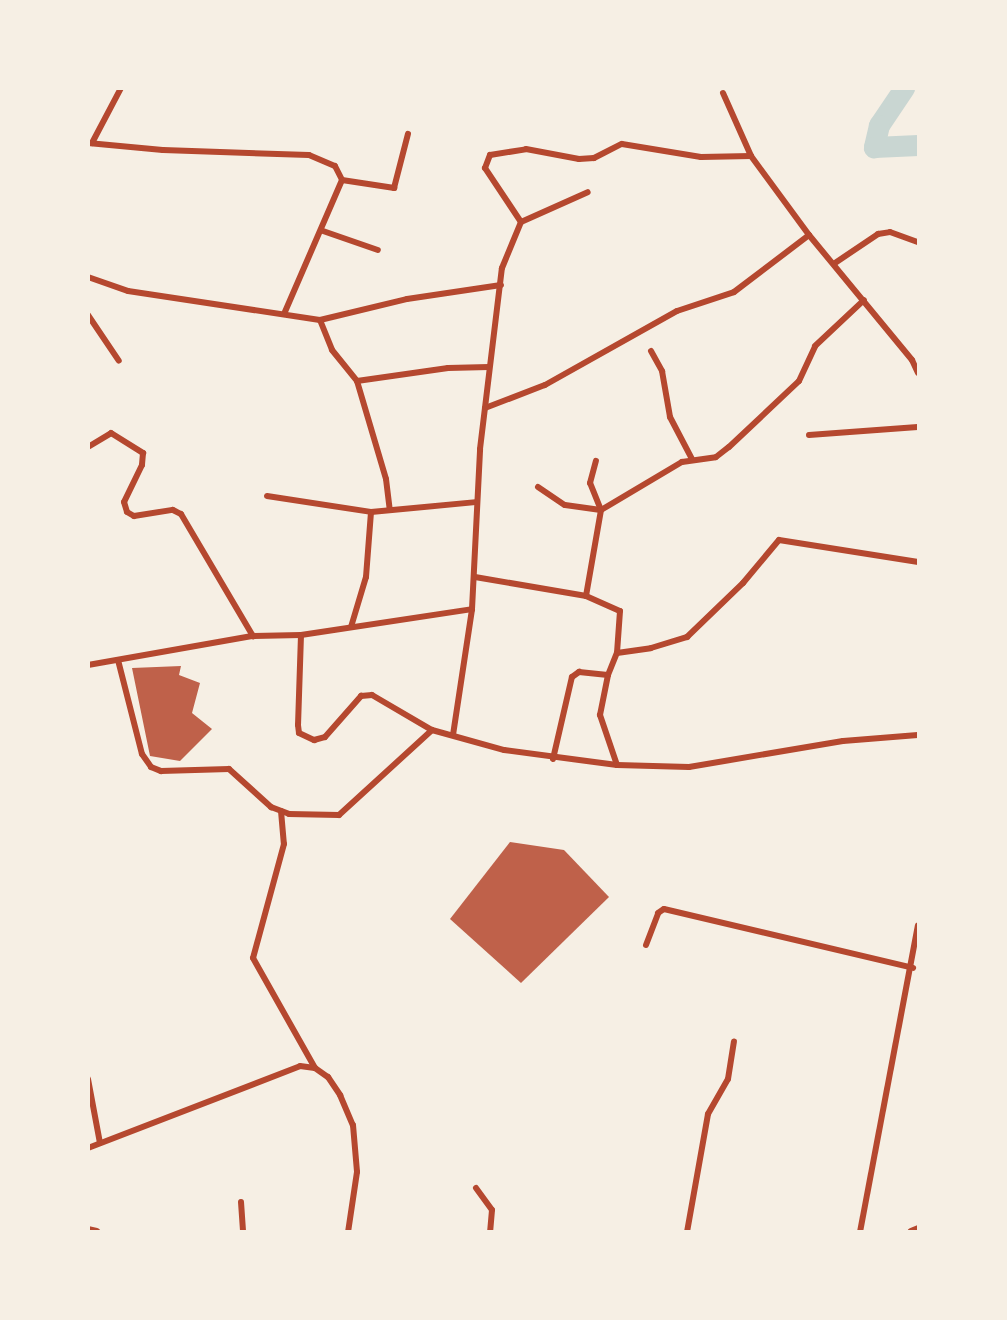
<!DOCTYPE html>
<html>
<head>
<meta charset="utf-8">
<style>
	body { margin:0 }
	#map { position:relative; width:1007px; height:1320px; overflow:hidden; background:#f6efe4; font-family:"Noto Serif",serif }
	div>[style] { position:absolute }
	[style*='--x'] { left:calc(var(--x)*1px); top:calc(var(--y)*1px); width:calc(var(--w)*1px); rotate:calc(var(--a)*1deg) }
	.river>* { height:21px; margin:-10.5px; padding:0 10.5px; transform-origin:10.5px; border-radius:10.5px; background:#c9d6d2 }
	.building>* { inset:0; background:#bf614a }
	.minor>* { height:6px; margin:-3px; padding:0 3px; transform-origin:3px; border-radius:3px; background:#b5482f }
	.secondary>* { height:9px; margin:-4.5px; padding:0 4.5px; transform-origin:4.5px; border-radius:4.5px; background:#b5482f }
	span { translate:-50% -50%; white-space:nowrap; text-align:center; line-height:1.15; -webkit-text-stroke:5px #f6efe4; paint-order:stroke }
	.frame { position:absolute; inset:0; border:90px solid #f6efe4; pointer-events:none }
</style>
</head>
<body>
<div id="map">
	<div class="river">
		<div style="--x:904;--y:88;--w:45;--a:124"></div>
		<div style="--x:879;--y:125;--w:23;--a:103"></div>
		<div style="--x:874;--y:147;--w:44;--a:-2.6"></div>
	</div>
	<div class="building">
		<div style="clip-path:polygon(181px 666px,179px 675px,200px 683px,192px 713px,212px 729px,180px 761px,150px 756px,132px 668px)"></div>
		<div style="clip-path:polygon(510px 842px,564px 850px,609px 897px,521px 983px,450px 919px)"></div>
	</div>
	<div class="minor">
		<div style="--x:723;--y:93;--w:69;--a:66"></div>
		<div style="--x:751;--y:156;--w:98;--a:53.7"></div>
		<div style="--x:809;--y:235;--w:162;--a:50.5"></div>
		<div style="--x:912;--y:360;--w:14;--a:65"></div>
		<div style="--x:88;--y:143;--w:75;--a:5.3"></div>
		<div style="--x:163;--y:150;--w:146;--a:2"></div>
		<div style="--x:309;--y:155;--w:28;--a:23"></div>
		<div style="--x:335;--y:166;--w:16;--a:63"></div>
		<div style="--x:342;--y:180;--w:146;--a:113.4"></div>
		<div style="--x:92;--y:143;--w:62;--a:-62.2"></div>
		<div style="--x:342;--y:180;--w:53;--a:8.7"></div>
		<div style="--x:394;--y:188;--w:56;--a:-75.5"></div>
		<div style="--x:521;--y:222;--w:65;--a:-123.7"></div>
		<div style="--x:485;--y:168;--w:14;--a:-69"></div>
		<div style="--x:490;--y:155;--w:36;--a:-9"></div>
		<div style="--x:526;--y:149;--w:54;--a:10.7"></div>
		<div style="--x:579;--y:159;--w:15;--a:-4"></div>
		<div style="--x:594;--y:158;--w:31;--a:-27"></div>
		<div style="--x:622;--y:144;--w:80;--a:9.3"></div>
		<div style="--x:701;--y:157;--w:50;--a:-1.1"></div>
		<div style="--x:323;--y:231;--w:58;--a:19.1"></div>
		<div style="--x:835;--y:263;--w:52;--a:-34"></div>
		<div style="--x:878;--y:234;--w:12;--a:-9"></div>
		<div style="--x:890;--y:232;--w:30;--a:20"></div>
		<div style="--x:88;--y:277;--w:42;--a:19.3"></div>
		<div style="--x:128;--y:291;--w:194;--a:8.6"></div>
		<div style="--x:320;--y:320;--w:89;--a:-13.6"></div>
		<div style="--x:407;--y:299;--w:95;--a:-8.5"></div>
		<div style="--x:88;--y:315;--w:55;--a:56"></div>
		<div style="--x:320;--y:320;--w:32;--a:68"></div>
		<div style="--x:332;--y:350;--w:40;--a:51"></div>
		<div style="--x:357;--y:381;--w:92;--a:-8.1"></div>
		<div style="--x:448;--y:368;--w:41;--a:-1.4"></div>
		<div style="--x:651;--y:351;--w:23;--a:61"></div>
		<div style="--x:662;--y:371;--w:47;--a:80.1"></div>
		<div style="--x:670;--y:417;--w:47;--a:62.4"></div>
		<div style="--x:357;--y:381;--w:102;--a:73.5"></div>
		<div style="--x:386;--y:479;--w:31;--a:83"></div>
		<div style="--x:485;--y:408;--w:64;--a:-21"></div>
		<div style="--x:545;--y:385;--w:151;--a:-29.3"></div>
		<div style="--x:677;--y:311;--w:60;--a:-18.4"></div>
		<div style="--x:734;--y:292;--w:94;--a:-37.2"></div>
		<div style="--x:809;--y:435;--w:109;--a:-4.2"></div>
		<div style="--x:88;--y:447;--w:27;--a:-31"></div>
		<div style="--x:111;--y:433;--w:38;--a:32"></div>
		<div style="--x:143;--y:453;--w:12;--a:95"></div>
		<div style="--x:142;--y:465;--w:41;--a:115.9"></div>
		<div style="--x:124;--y:502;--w:10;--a:73"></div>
		<div style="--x:127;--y:512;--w:8;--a:30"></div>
		<div style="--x:134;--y:516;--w:39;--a:-9"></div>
		<div style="--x:173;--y:510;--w:9;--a:27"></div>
		<div style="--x:181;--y:514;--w:142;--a:59.5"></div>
		<div style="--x:538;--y:487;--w:32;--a:34"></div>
		<div style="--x:565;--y:505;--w:36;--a:8"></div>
		<div style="--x:601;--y:510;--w:29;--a:-112"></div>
		<div style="--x:590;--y:483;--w:23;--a:-75"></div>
		<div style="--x:267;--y:496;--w:105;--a:8.7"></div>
		<div style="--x:371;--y:512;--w:105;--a:-5.4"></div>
		<div style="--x:475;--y:577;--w:113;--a:9.7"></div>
		<div style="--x:586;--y:596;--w:37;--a:24"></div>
		<div style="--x:620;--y:611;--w:42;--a:94.1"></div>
		<div style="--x:586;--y:596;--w:87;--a:-80.1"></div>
		<div style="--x:601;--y:510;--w:94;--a:-30.7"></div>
		<div style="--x:682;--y:462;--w:34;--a:-8"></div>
		<div style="--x:716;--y:457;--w:16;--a:-38"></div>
		<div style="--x:729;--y:447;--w:96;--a:-43.3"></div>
		<div style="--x:799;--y:381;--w:38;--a:-65"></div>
		<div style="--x:815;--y:346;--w:67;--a:-43.2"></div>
		<div style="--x:351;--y:627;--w:52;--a:-73.3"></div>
		<div style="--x:366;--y:577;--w:65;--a:-85.6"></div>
		<div style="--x:301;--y:635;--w:90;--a:91.9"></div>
		<div style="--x:298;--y:725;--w:8;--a:83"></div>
		<div style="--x:299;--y:733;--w:17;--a:25"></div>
		<div style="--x:314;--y:740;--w:11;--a:-15"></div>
		<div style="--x:325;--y:737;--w:55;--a:-48.7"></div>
		<div style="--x:361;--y:696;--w:11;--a:-5"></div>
		<div style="--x:372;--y:695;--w:69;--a:30.3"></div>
		<div style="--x:432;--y:730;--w:75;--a:15.5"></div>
		<div style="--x:504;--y:750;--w:114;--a:7.6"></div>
		<div style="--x:617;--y:765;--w:72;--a:1.6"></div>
		<div style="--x:689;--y:767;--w:156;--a:-9.6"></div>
		<div style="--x:843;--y:741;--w:75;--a:-4.6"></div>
		<div style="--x:118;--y:660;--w:97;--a:75.7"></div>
		<div style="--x:142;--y:754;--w:16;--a:55"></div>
		<div style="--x:151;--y:767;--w:11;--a:22"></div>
		<div style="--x:161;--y:771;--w:68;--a:-1.7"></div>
		<div style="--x:229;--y:769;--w:57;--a:42.1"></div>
		<div style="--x:271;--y:807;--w:19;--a:21"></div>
		<div style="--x:289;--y:814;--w:50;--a:1.1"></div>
		<div style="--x:339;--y:815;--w:126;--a:-42.4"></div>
		<div style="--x:88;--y:665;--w:168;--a:-10"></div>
		<div style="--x:253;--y:636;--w:48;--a:-1.2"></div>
		<div style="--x:301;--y:635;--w:173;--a:-8.6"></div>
		<div style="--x:453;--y:735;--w:127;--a:-81.4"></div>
		<div style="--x:472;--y:609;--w:160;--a:-87.1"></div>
		<div style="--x:480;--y:449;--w:182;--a:-83.1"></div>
		<div style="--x:502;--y:268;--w:50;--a:-67.6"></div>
		<div style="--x:521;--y:222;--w:73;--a:-24.1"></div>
		<div style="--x:553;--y:759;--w:84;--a:-77"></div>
		<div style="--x:572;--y:677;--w:9;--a:-36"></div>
		<div style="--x:579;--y:672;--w:29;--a:6"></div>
		<div style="--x:617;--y:765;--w:53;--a:-108.8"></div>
		<div style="--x:600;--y:715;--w:41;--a:-78.7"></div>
		<div style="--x:608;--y:675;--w:24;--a:-68"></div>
		<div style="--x:617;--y:653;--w:34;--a:-8"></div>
		<div style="--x:651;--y:648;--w:38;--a:-17"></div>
		<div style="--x:687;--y:637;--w:78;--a:-44"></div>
		<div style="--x:743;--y:583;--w:56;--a:-50.1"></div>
		<div style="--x:779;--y:540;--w:141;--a:9"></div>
		<div style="--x:281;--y:811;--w:33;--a:85"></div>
		<div style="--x:284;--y:844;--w:118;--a:105.2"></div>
		<div style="--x:253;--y:958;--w:126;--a:60.6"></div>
		<div style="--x:646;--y:945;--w:34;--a:-69"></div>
		<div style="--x:658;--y:913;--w:7;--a:-34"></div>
		<div style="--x:664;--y:909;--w:256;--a:13.3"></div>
		<div style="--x:88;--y:1079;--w:65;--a:79.4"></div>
		<div style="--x:88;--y:1148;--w:227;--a:-21.1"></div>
		<div style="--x:300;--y:1066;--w:15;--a:8"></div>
		<div style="--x:315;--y:1068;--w:16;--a:35"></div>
		<div style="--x:328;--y:1077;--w:22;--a:56"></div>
		<div style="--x:340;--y:1095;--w:33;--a:67"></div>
		<div style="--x:353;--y:1125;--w:47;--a:85.1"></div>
		<div style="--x:357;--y:1172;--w:61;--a:98.5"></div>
		<div style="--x:476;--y:1188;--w:27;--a:54"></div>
		<div style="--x:492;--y:1210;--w:22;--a:95"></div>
		<div style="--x:241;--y:1202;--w:30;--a:86"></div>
		<div style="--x:687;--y:1232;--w:120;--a:-79.9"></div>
		<div style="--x:708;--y:1114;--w:40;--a:-60.3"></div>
		<div style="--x:728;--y:1079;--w:38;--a:-81"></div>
		<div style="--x:860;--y:1232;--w:312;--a:-79.3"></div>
	</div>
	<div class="secondary">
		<div style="--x:88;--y:1230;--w:8;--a:14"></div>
		<div style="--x:911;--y:1232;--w:8;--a:-23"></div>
	</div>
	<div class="frame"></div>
</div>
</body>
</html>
